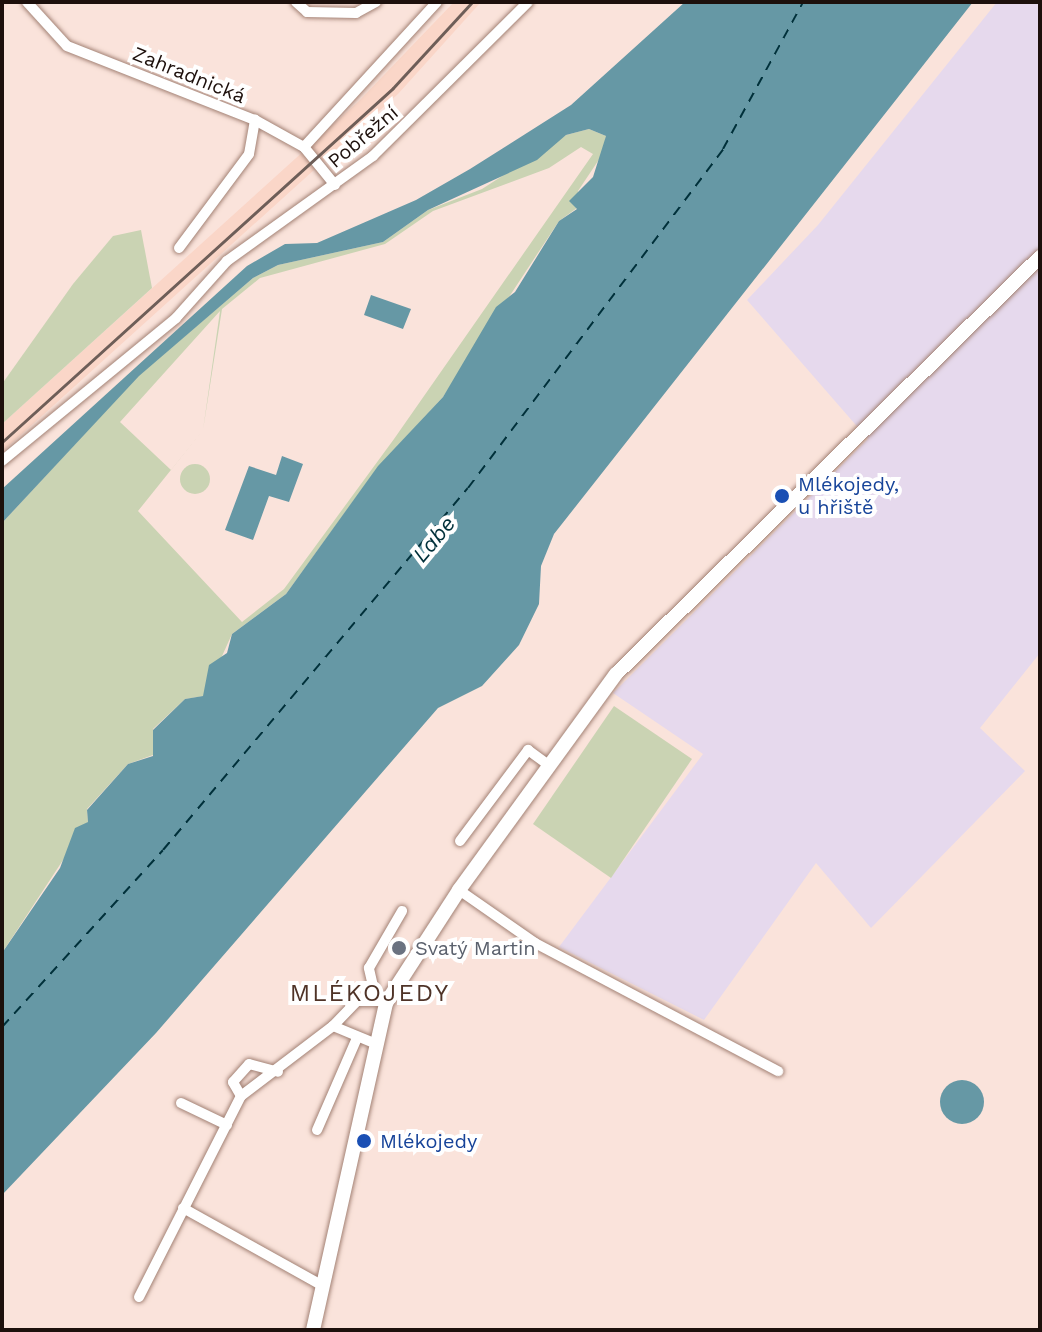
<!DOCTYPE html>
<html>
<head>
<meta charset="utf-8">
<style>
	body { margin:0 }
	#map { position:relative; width:1042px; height:1332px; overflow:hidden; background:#fae3db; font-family:"Work Sans",sans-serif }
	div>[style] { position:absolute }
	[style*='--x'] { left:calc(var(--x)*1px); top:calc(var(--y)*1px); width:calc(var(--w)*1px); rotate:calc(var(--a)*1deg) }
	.built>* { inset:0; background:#fad6c8 }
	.industrial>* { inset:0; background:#e6d9ed }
	.green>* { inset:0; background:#cad3b3 }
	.round { border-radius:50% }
	.water>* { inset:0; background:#6698a5 }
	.ferry>* { height:2px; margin-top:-1px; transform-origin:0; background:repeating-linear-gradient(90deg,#00303a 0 10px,transparent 0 18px) }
	.roads { filter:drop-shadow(0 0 2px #a38275) drop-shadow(0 0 2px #a38275) }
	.street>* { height:10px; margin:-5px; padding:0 5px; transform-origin:5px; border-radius:5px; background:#fff }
	.secondary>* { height:14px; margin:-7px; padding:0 7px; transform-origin:7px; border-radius:7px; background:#fff }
	.rail>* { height:3px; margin:-1.5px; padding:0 1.5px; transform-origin:1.5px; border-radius:1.5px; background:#6e5e58 }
	.dots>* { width:22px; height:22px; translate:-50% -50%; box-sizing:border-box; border:4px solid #fff; border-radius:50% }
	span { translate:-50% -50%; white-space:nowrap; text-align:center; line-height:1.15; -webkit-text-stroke:8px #fff; paint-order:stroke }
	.street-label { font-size:20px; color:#1d100c }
	.transit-label { font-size:20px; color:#164399 }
	.left { translate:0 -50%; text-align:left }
	.worship-label { font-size:20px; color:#5b616d }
	.water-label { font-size:22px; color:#00303a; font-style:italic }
	.quarter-label { font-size:24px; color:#4f3327; letter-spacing:2px }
	.frame { position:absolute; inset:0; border:4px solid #1d100c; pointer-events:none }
</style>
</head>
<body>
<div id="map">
	<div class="built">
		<div style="clip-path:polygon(454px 2px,481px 2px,398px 94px,2px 452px,2px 424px,358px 102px)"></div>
	</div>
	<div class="industrial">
		<div style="clip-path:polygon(997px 2px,1040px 2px,1040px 653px,980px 728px,1025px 771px,871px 928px,816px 863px,704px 1020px,559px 947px,703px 754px,613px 693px,868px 439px,747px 300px,818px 225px)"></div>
	</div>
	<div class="green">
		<div style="clip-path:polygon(evenodd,589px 129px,606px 136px,604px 152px,578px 191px,577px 208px,559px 221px,443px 397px,378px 467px,286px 594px,232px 634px,204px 696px,185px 699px,153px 729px,153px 755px,128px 764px,87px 809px,88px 822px,2px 953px,2px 523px,138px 376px,253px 278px,278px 265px,383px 242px,428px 210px,482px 189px,566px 135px,589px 129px,581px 147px,593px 154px,394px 439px,284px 589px,242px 622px,138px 511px,203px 430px,222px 309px,260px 278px,385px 244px,433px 211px,549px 168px,581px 147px,589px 129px,220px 311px,203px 430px,171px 470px,120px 422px,220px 311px)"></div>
		<div style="clip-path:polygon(141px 230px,152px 288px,2px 424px,2px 384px,73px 284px,113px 236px)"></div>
		<div class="round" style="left:180px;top:464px;width:30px;height:30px"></div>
		<div style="clip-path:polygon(614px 706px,692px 759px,611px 878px,533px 824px)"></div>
	</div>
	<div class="water">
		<div style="clip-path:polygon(685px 2px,973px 2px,554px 534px,541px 566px,539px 604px,519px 645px,482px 686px,438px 708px,156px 1033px,2px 1195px,2px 953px,60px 868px,75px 828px,88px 822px,87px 810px,128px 764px,153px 756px,153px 730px,185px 699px,203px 696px,209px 665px,227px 653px,232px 634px,286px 594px,378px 466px,443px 397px,496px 307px,515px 292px,559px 221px,577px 209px,569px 201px,593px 177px,606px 136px,589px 129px,566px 135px,537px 160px,428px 210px,383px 242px,278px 265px,253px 278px,139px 376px,2px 523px,2px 489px,247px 266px,285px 244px,317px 243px,416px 200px,470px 169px,571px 105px)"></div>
		<div style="clip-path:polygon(371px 295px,411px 309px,403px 329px,364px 315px)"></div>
		<div style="clip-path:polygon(282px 456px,303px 464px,289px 502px,269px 496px,253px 540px,225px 530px,249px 466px,276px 475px)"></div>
		<div class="round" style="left:940px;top:1080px;width:44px;height:44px"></div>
	</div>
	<div class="ferry">
		<div style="--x:2;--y:1027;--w:239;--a:-47.7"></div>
		<div style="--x:163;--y:850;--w:473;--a:-49.9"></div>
		<div style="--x:468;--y:488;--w:424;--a:-53"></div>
		<div style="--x:723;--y:149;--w:167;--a:-61.4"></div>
	</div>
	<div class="roads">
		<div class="street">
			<div style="--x:27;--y:2;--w:59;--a:47.7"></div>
			<div style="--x:67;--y:46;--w:202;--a:21.5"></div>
			<div style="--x:255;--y:120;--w:56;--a:28.9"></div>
			<div style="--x:304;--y:147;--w:49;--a:50.8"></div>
			<div style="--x:296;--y:2;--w:15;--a:42"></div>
			<div style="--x:307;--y:12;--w:49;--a:1.2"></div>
			<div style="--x:356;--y:13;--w:23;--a:-29"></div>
			<div style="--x:304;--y:147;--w:197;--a:-47.5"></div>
			<div style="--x:179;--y:248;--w:117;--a:-53.3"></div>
			<div style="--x:249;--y:154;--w:35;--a:-80"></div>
			<div style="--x:2;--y:461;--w:225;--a:-39.4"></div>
			<div style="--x:176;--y:318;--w:76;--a:-48.2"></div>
			<div style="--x:227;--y:261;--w:180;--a:-35.7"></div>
			<div style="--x:373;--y:156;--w:218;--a:-44.8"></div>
			<div style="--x:460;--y:841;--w:114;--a:-53.2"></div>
			<div style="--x:528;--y:750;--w:22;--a:36"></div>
			<div style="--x:459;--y:890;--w:93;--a:34.9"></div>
			<div style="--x:535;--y:943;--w:275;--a:27.8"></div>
			<div style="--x:376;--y:999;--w:32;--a:-103"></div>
			<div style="--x:369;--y:968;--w:66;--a:-59.9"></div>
			<div style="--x:333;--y:1026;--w:35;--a:-46"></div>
			<div style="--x:357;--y:1001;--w:23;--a:0"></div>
			<div style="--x:241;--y:1096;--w:16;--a:-120"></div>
			<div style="--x:233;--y:1082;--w:24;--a:-48"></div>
			<div style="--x:249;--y:1064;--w:30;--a:15"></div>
			<div style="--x:181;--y:1103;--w:51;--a:25.6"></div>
			<div style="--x:317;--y:1130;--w:100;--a:-66.5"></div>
			<div style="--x:183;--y:1208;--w:160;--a:29.1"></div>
			<div style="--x:139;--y:1297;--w:225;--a:-63.1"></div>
			<div style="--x:241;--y:1096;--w:116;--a:-37.3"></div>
			<div style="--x:333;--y:1026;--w:44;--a:22.5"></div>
		</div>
		<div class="secondary">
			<div style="--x:313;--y:1330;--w:335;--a:-77.4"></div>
			<div style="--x:386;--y:1003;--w:135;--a:-57.1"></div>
			<div style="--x:459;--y:890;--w:267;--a:-54"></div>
			<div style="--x:616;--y:674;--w:595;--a:-44.52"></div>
		</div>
	</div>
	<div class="rail">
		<div style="--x:2;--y:442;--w:527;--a:-42.16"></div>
		<div style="--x:393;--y:88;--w:117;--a:-47.4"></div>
	</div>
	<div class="dots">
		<div style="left:782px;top:496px;background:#1a4fb4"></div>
		<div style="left:399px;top:948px;background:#6b7280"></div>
		<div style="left:364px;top:1141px;background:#1a4fb4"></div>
	</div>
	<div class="street-label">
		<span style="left:189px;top:75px;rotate:22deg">Zahradnická</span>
		<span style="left:363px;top:137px;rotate:-40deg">Pobřežní</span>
	</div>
	<div class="transit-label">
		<span class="left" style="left:798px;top:496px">Mlékojedy,<br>u hřiště</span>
		<span class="left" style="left:380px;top:1141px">Mlékojedy</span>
	</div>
	<div class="worship-label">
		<span class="left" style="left:415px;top:948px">Svatý Martin</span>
	</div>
	<div class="water-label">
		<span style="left:434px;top:539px;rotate:-50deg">Labe</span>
	</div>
	<div class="quarter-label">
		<span style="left:370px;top:994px">MLÉKOJEDY</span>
	</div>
	<div class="frame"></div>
</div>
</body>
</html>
